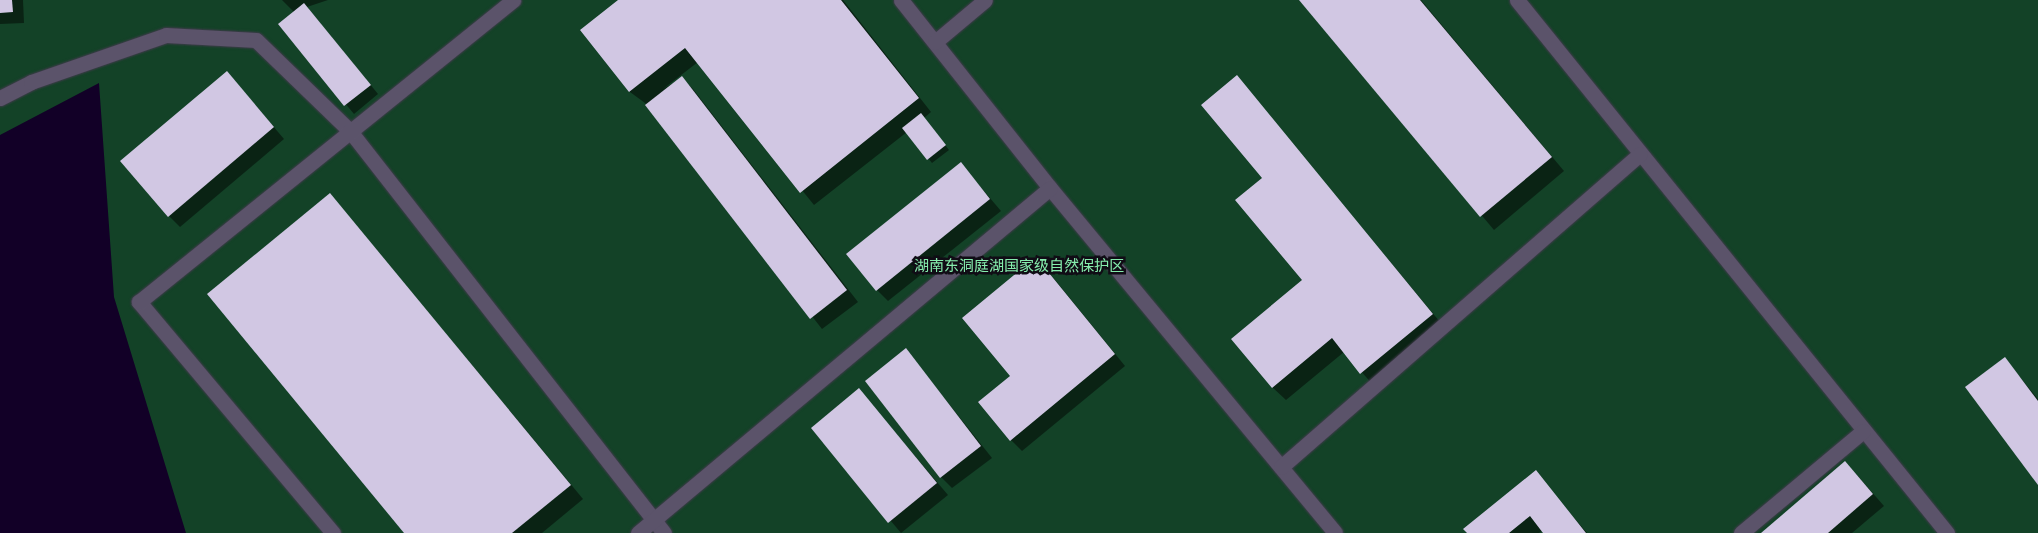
<!DOCTYPE html>
<html>
<head>
<meta charset="utf-8">
<style>
	body { margin:0 }
	#map { position:relative; width:2038px; height:533px; overflow:hidden; background:#282135; font-family:Ubuntu,"Noto Sans SC",sans-serif }
	div>[style] { position:absolute }
	[style*='--x'] { left:calc(var(--x)*1px); top:calc(var(--y)*1px); width:calc(var(--w)*1px); rotate:calc(var(--a)*1deg) }
	.green>* { inset:0; background:#134227 }
	.water>* { inset:0; background:#120027 }
	.shadow>* { inset:0; background:#0007 }
	.building>* { inset:0; background:#d1c7e3 }
	.roads { filter:drop-shadow(0 0 1px #413b4c) drop-shadow(0 0 1px #413b4c) }
	.minor>* { height:15px; margin:-7.5px; padding:0 7.5px; transform-origin:7.5px; border-radius:7.5px; background:#5b536a }
	span { translate:-50% -50%; white-space:nowrap; text-align:center; line-height:1.15; -webkit-text-stroke:5px #100c15; paint-order:stroke }
	.park-label { font-size:15px; color:#86edad }
</style>
</head>
<body>
<div id="map">
	<div class="green">
		<div style="clip-path:polygon(0 0,2038px 0,2038px 533px,0 533px)"></div>
	</div>
	<div class="water">
		<div style="clip-path:polygon(99px 83px,114px 297px,186px 533px,0 533px,0 135px)"></div>
	</div>
	<div class="shadow">
		<div style="clip-path:polygon(0 0,23px 0,24px 23px,0 24px)"></div>
		<div style="clip-path:polygon(282px 0,328px 0,307px 7px,378px 94px,354px 114px,279px 24px,294px 12px)"></div>
		<div style="clip-path:polygon(620px 0,843px 0,931px 112px,924px 118px,949px 150px,932px 163px,907px 132px,814px 205px,698px 62px,663px 89px,682px 78px,693px 89px,858px 302px,822px 329px,645px 103px,630px 92px,581px 30px)"></div>
		<div style="clip-path:polygon(1300px 0,1421px 0,1564px 171px,1494px 230px)"></div>
		<div style="clip-path:polygon(227px 72px,284px 139px,180px 227px,169px 216px)"></div>
		<div style="clip-path:polygon(1237px 77px,1445px 328px,1374px 386px,1344px 352px,1286px 400px,1272px 387px,1304px 281px,1263px 178px)"></div>
		<div style="clip-path:polygon(961px 164px,1001px 211px,888px 301px,877px 290px)"></div>
		<div style="clip-path:polygon(330px 194px,583px 499px,542px 533px,405px 533px)"></div>
		<div style="clip-path:polygon(1047px 270px,1125px 366px,1022px 451px,1011px 440px)"></div>
		<div style="clip-path:polygon(906px 350px,992px 458px,952px 488px,941px 477px)"></div>
		<div style="clip-path:polygon(2005px 359px,2038px 399px,2038px 483px)"></div>
		<div style="clip-path:polygon(859px 390px,948px 495px,901px 533px,813px 428px)"></div>
		<div style="clip-path:polygon(1535px 472px,1587px 533px,1545px 533px,1543px 530px,1539px 533px,1468px 533px)"></div>
		<div style="clip-path:polygon(1856px 474px,1884px 506px,1852px 533px,1763px 533px)"></div>
	</div>
	<div class="building">
		<div style="clip-path:polygon(0 0,12px 0,13px 12px,0 13px)"></div>
		<div style="clip-path:polygon(618px 0,841px 0,919px 98px,800px 193px,685px 48px,629px 92px,580px 30px)"></div>
		<div style="clip-path:polygon(1299px 0,1420px 0,1552px 157px,1480px 217px)"></div>
		<div style="clip-path:polygon(304px 3px,371px 85px,344px 106px,278px 24px)"></div>
		<div style="clip-path:polygon(227px 71px,274px 127px,168px 217px,120px 161px)"></div>
		<div style="clip-path:polygon(1237px 75px,1433px 314px,1360px 374px,1332px 338px,1272px 388px,1231px 339px,1302px 280px,1235px 200px,1262px 178px,1201px 105px)"></div>
		<div style="clip-path:polygon(682px 76px,847px 290px,810px 319px,645px 105px)"></div>
		<div style="clip-path:polygon(921px 113px,946px 145px,927px 160px,902px 128px)"></div>
		<div style="clip-path:polygon(961px 162px,990px 199px,876px 291px,846px 254px)"></div>
		<div style="clip-path:polygon(330px 193px,571px 485px,512px 533px,404px 533px,207px 294px)"></div>
		<div style="clip-path:polygon(1036px 257px,1115px 354px,1010px 441px,978px 402px,1010px 376px,962px 318px)"></div>
		<div style="clip-path:polygon(906px 348px,981px 446px,940px 478px,865px 381px)"></div>
		<div style="clip-path:polygon(2005px 357px,2038px 401px,2038px 485px,1965px 387px)"></div>
		<div style="clip-path:polygon(859px 388px,937px 483px,888px 523px,811px 428px)"></div>
		<div style="clip-path:polygon(1845px 461px,1873px 494px,1828px 533px,1761px 533px)"></div>
		<div style="clip-path:polygon(1536px 470px,1586px 533px,1543px 533px,1530px 516px,1509px 533px,1467px 533px,1463px 529px)"></div>
	</div>
	<div class="roads">
		<div class="minor">
			<div style="--x:901;--y:0;--w:240;--a:51.6"></div>
			<div style="--x:1050;--y:188;--w:447;--a:50.4"></div>
			<div style="--x:1517;--y:0;--w:685;--a:51.1"></div>
			<div style="--x:935;--y:42;--w:65;--a:-40"></div>
			<div style="--x:0;--y:98;--w:35;--a:-27"></div>
			<div style="--x:31;--y:82;--w:143;--a:-19.2"></div>
			<div style="--x:166;--y:35;--w:90;--a:3.2"></div>
			<div style="--x:256;--y:40;--w:131;--a:44.1"></div>
			<div style="--x:350;--y:131;--w:510;--a:52.01"></div>
			<div style="--x:1281;--y:467;--w:476;--a:-41.1"></div>
			<div style="--x:333;--y:533;--w:302;--a:-130"></div>
			<div style="--x:139;--y:302;--w:481;--a:-38.9"></div>
			<div style="--x:638;--y:533;--w:537;--a:-39.94"></div>
			<div style="--x:1741;--y:533;--w:159;--a:-39.9"></div>
		</div>
	</div>
	<div class="park-label">
		<span style="left:1019px;top:266px">湖南东洞庭湖国家级自然保护区</span>
	</div>
</div>
</body>
</html>
